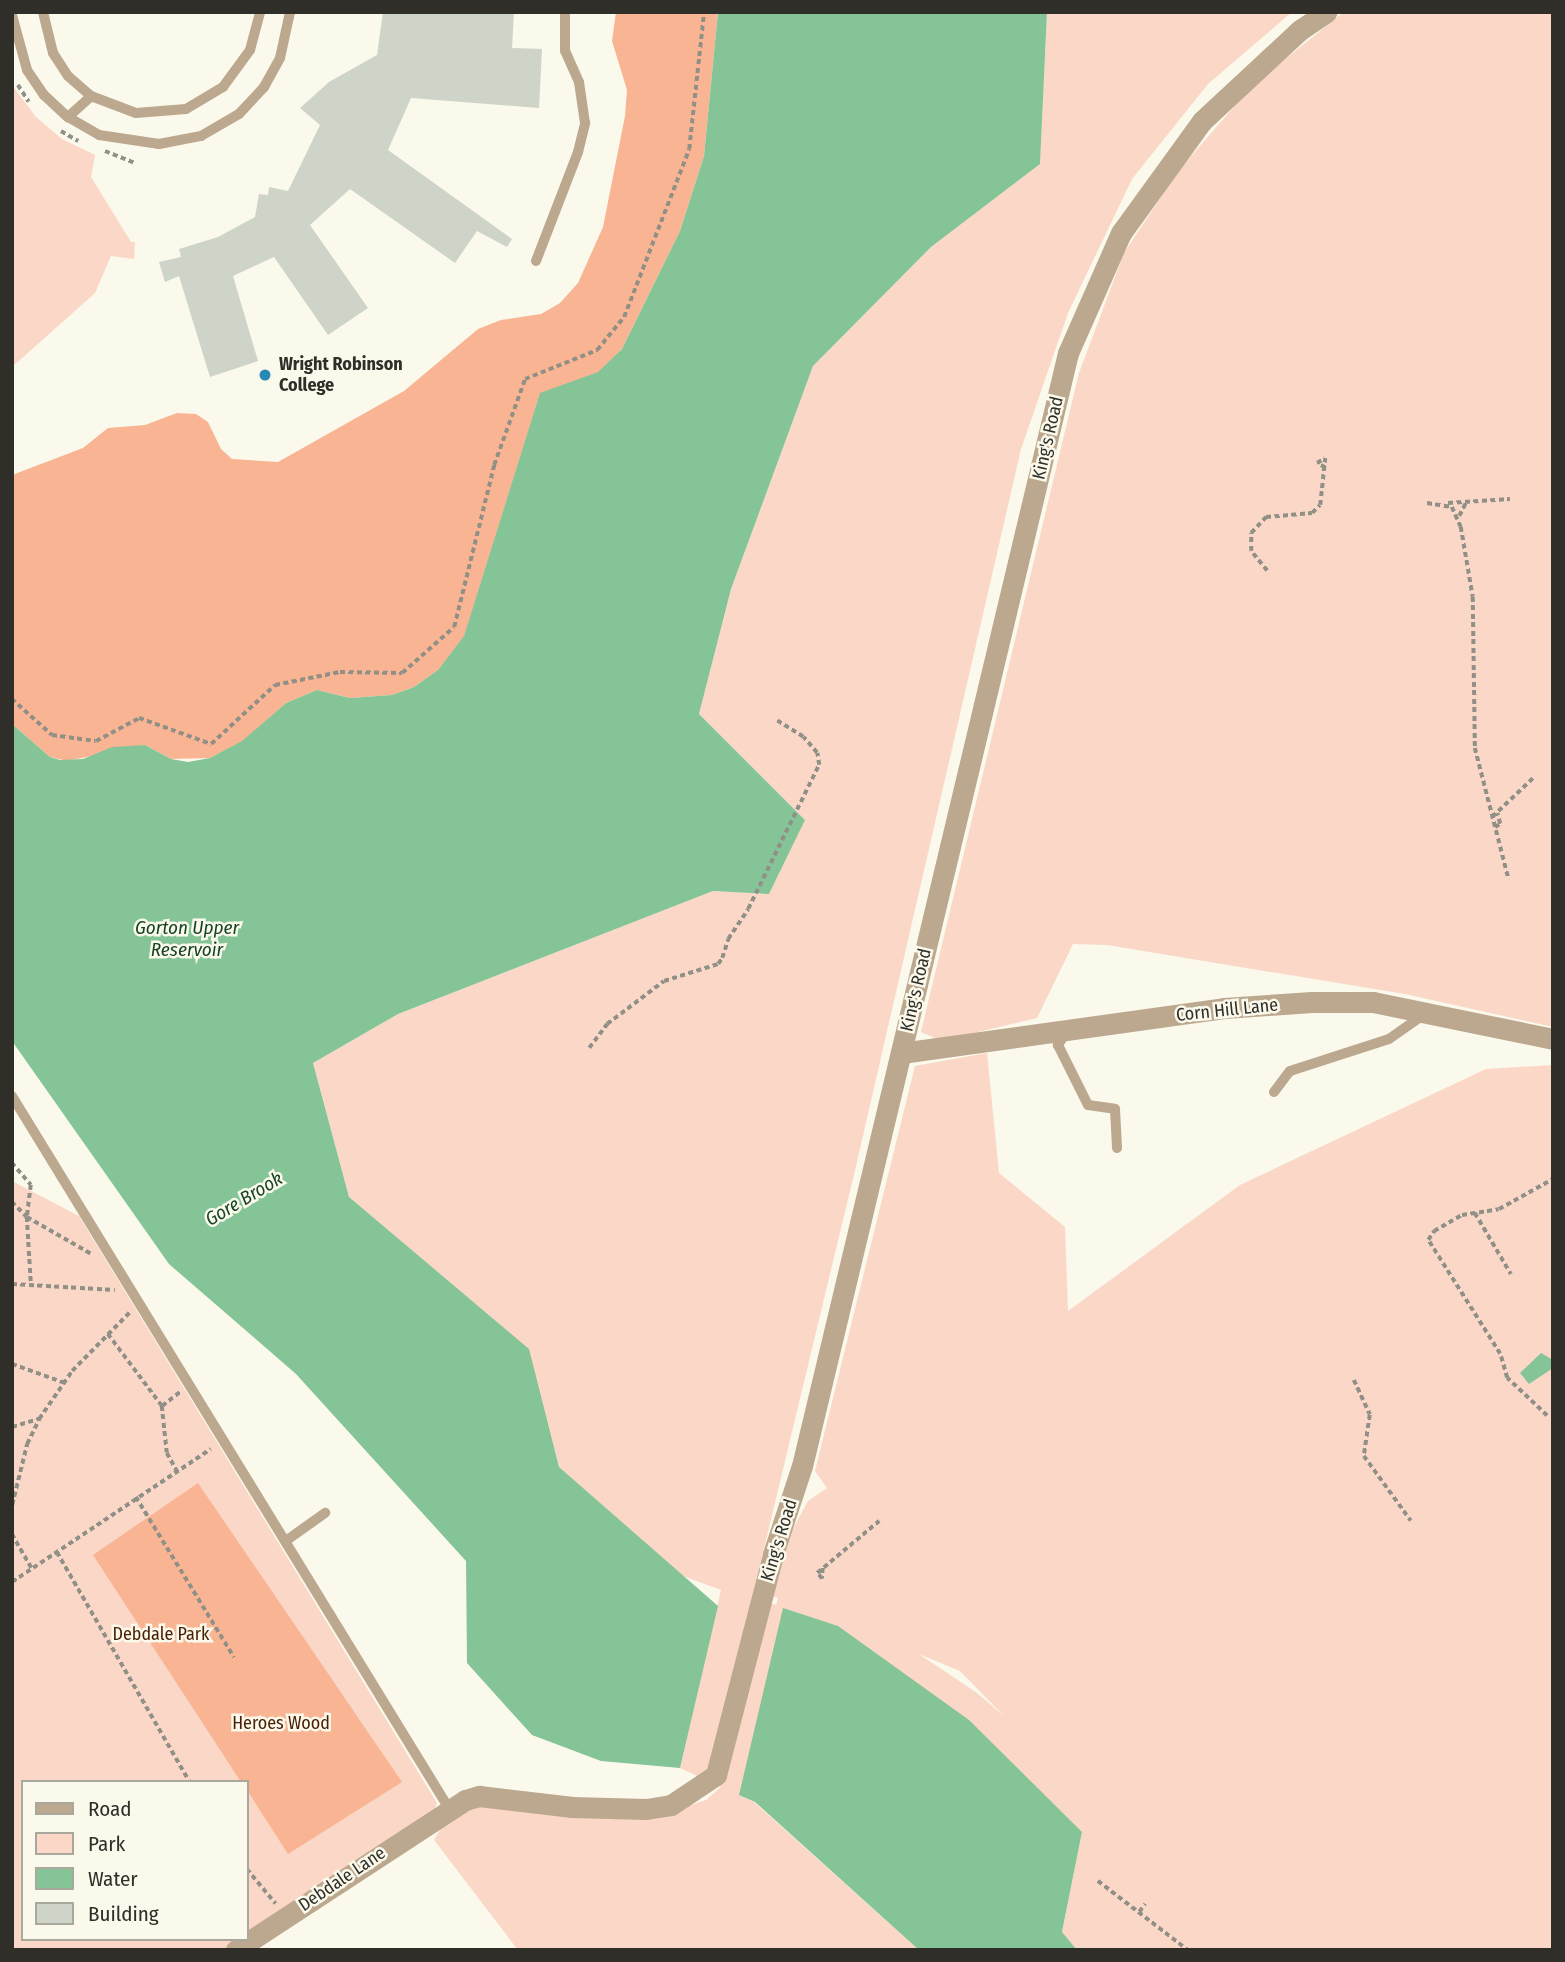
<!DOCTYPE html>
<html>
<head>
<meta charset="utf-8">
<style>
	body { margin:0 }
	#map { position:relative; width:1565px; height:1962px; overflow:hidden; background:#faf9eb; font-family:"Fira Sans Condensed",sans-serif }
	div>[style] { position:absolute }
	[style*='--x'] { left:calc(var(--x)*1px); top:calc(var(--y)*1px); width:calc(var(--w)*1px); rotate:calc(var(--a)*1deg) }
	.green>* { inset:0; background:#fad7c6 }
	.forest>* { inset:0; background:#f9b593 }
	.water>* { inset:0; background:#84c496 }
	.building>* { inset:0; background:#ced4c7 }
	.path>* { height:3.5px; margin-top:-1.75px; transform-origin:0; background:repeating-linear-gradient(90deg,#919087 0 5px,transparent 0 8.5px) }
	.lane>* { height:10px; margin:-5px; padding:0 5px; transform-origin:5px; border-radius:5px; background:#bca88f }
	.street>* { height:21px; margin:-10.5px; padding:0 10.5px; transform-origin:10.5px; border-radius:10.5px; background:#bca88f }
	.dots>* { width:19px; height:19px; translate:-50% -50%; box-sizing:border-box; border:4px solid #faf9eb; border-radius:50% }
	span { translate:-50% -50%; white-space:nowrap; text-align:center; line-height:1.15; -webkit-text-stroke:5px #faf9eb; paint-order:stroke }
	.poi-label { font-size:18px; color:#2f2e29; font-weight:700 }
	.left { translate:0 -50%; text-align:left }
	.street-label { font-size:18px; color:#2f2e29 }
	.park-label { font-size:18px; color:#481e04 }
	.water-label { font-size:19px; color:#134426; font-style:italic }
	.frame { position:absolute; inset:0; border:14px solid #2f2e29; pointer-events:none }
	.legend { position:absolute; left:21px; top:1780px; width:228px; height:161px; box-sizing:border-box; background:#faf9eb; border:2px solid #a9a89d; margin:0; padding:9px 12px; list-style:none; font-size:21px; color:#2f2e29 }
	.legend li { display:flex; align-items:center; gap:14px; height:35px }
	.legend b { width:35px; border:2px solid #a9a89d }
</style>
</head>
<body>
<div id="map">
	<div class="green">
		<div style="clip-path:polygon(evenodd,1047px 12px,1292px 12px,1208px 84px,1132px 179px,1068px 313px,1021px 449px,856px 1166px,752px 1598px,776px 1605px,778px 1598px,767px 1595px,788px 1538px,808px 1501px,827px 1488px,815px 1471px,915px 1066px,987px 1053px,999px 1173px,1065px 1227px,1068px 1311px,1240px 1185px,1486px 1069px,1553px 1065px,1553px 1950px,1077px 1950px,1062px 1933px,1082px 1832px,739px 1795px,754px 1802px,919px 1950px,518px 1950px,434px 1840px,444px 1823px,477px 1805px,656px 1817px,706px 1800px,721px 1787px,680px 1768px,721px 1590px,683px 1576px,559px 1467px,528px 1349px,349px 1197px,313px 1063px,398px 1014px,713px 891px,769px 894px,805px 820px,699px 714px,731px 589px,813px 366px,931px 247px,1040px 164px,1047px 12px,919px 1654px,960px 1671px,1004px 1716px,977px 1693px,919px 1654px)"></div>
		<div style="clip-path:polygon(1344px 12px,1553px 12px,1553px 1027px,1405px 994px,1107px 945px,1073px 944px,1037px 1018px,941px 1041px,921px 1032px,1079px 373px,1124px 253px,1179px 170px,1253px 85px)"></div>
		<div style="clip-path:polygon(12px 85px,36px 117px,62px 139px,95px 155px,91px 177px,131px 242px,135px 242px,134px 259px,111px 256px,95px 293px,12px 367px)"></div>
		<div style="clip-path:polygon(12px 1181px,79px 1216px,437px 1803px,435px 1808px,247px 1935px,247px 1782px,23px 1782px,23px 1939px,240px 1939px,224px 1950px,12px 1950px)"></div>
	</div>
	<div class="forest">
		<div style="clip-path:polygon(616px 12px,718px 12px,704px 156px,680px 231px,622px 349px,599px 372px,540px 394px,464px 637px,438px 670px,414px 687px,392px 695px,350px 698px,317px 690px,286px 703px,243px 741px,210px 758px,171px 759px,145px 745px,67px 761px,50px 757px,12px 724px,12px 475px,83px 448px,108px 428px,145px 425px,177px 413px,196px 414px,208px 422px,221px 449px,232px 459px,278px 462px,404px 391px,478px 329px,501px 320px,541px 314px,560px 303px,578px 283px,603px 227px,625px 116px,627px 90px,612px 41px)"></div>
		<div style="clip-path:polygon(198px 1483px,402px 1782px,288px 1854px,247px 1790px,247px 1782px,241px 1782px,93px 1555px)"></div>
	</div>
	<div class="water">
		<div style="clip-path:polygon(718px 12px,1047px 12px,1040px 164px,931px 247px,813px 366px,731px 589px,699px 714px,805px 820px,769px 894px,713px 891px,398px 1014px,313px 1063px,349px 1197px,529px 1349px,559px 1467px,718px 1606px,680px 1768px,601px 1761px,532px 1735px,467px 1663px,466px 1561px,296px 1374px,169px 1264px,12px 1041px,12px 724px,50px 757px,60px 760px,83px 759px,112px 747px,145px 745px,171px 759px,188px 762px,210px 758px,242px 741px,286px 703px,317px 690px,350px 698px,392px 695px,414px 687px,438px 670px,464px 636px,540px 393px,598px 372px,622px 349px,680px 231px,704px 156px)"></div>
		<div style="clip-path:polygon(1541px 1353px,1553px 1360px,1553px 1368px,1529px 1384px,1520px 1373px)"></div>
		<div style="clip-path:polygon(783px 1608px,838px 1626px,969px 1720px,1082px 1832px,1062px 1932px,1077px 1950px,919px 1950px,755px 1802px,739px 1795px)"></div>
	</div>
	<div class="building">
		<div style="clip-path:polygon(383px 12px,514px 12px,512px 48px,542px 49px,539px 108px,411px 98px,388px 150px,512px 239px,507px 247px,477px 231px,455px 263px,350px 189px,310px 225px,368px 308px,328px 335px,274px 257px,233px 276px,258px 361px,210px 377px,179px 276px,165px 282px,159px 262px,181px 257px,179px 249px,218px 237px,255px 217px,259px 194px,268px 195px,269px 187px,288px 191px,320px 125px,300px 108px,329px 82px,377px 55px)"></div>
	</div>
	<div class="path">
		<div style="--x:18;--y:85;--w:20;--a:57"></div>
		<div style="--x:61;--y:131;--w:20;--a:30"></div>
		<div style="--x:105;--y:151;--w:32;--a:22"></div>
		<div style="--x:1325;--y:468;--w:9;--a:-148"></div>
		<div style="--x:1317;--y:463;--w:9;--a:-32"></div>
		<div style="--x:1427;--y:503;--w:25;--a:9"></div>
		<div style="--x:1452;--y:507;--w:22;--a:66"></div>
		<div style="--x:1461;--y:527;--w:71;--a:80.3"></div>
		<div style="--x:1473;--y:597;--w:151;--a:89.2"></div>
		<div style="--x:1475;--y:748;--w:136;--a:75.6"></div>
		<div style="--x:1448;--y:503;--w:62;--a:-3.7"></div>
		<div style="--x:1459;--y:516;--w:16;--a:-63"></div>
		<div style="--x:1267;--y:571;--w:26;--a:-129"></div>
		<div style="--x:1251;--y:551;--w:18;--a:-90"></div>
		<div style="--x:1251;--y:533;--w:22;--a:-47"></div>
		<div style="--x:1266;--y:517;--w:46;--a:-5"></div>
		<div style="--x:1312;--y:513;--w:11;--a:-45"></div>
		<div style="--x:1320;--y:505;--w:47;--a:-83.9"></div>
		<div style="--x:12;--y:699;--w:54;--a:42"></div>
		<div style="--x:52;--y:735;--w:44;--a:7.8"></div>
		<div style="--x:96;--y:741;--w:49;--a:-28.1"></div>
		<div style="--x:139;--y:718;--w:77;--a:19.9"></div>
		<div style="--x:211;--y:744;--w:87;--a:-42.7"></div>
		<div style="--x:275;--y:685;--w:66;--a:-11.3"></div>
		<div style="--x:340;--y:672;--w:62;--a:0.9"></div>
		<div style="--x:402;--y:673;--w:69;--a:-41.5"></div>
		<div style="--x:454;--y:627;--w:167;--a:-76.1"></div>
		<div style="--x:494;--y:465;--w:91;--a:-70.2"></div>
		<div style="--x:525;--y:379;--w:78;--a:-21.9"></div>
		<div style="--x:597;--y:350;--w:43;--a:-50.7"></div>
		<div style="--x:624;--y:317;--w:180;--a:-68.8"></div>
		<div style="--x:689;--y:149;--w:138;--a:-83.8"></div>
		<div style="--x:1492;--y:817;--w:57;--a:-43.6"></div>
		<div style="--x:1495;--y:827;--w:6;--a:-31"></div>
		<div style="--x:1500;--y:824;--w:11;--a:-105"></div>
		<div style="--x:589;--y:1048;--w:30;--a:-53"></div>
		<div style="--x:607;--y:1024;--w:71;--a:-37"></div>
		<div style="--x:664;--y:981;--w:57;--a:-17.5"></div>
		<div style="--x:718;--y:964;--w:7;--a:-56"></div>
		<div style="--x:722;--y:958;--w:20;--a:-72"></div>
		<div style="--x:728;--y:939;--w:36;--a:-56"></div>
		<div style="--x:748;--y:909;--w:161;--a:-63.8"></div>
		<div style="--x:819;--y:765;--w:12;--a:-99"></div>
		<div style="--x:817;--y:753;--w:21;--a:-131"></div>
		<div style="--x:803;--y:737;--w:32;--a:-148"></div>
		<div style="--x:12;--y:1163;--w:29;--a:49"></div>
		<div style="--x:31;--y:1185;--w:32;--a:97"></div>
		<div style="--x:27;--y:1217;--w:66;--a:86.5"></div>
		<div style="--x:12;--y:1202;--w:21;--a:45"></div>
		<div style="--x:27;--y:1217;--w:76;--a:29.9"></div>
		<div style="--x:1475;--y:1213;--w:71;--a:59.5"></div>
		<div style="--x:12;--y:1284;--w:103;--a:3.3"></div>
		<div style="--x:108;--y:1334;--w:90;--a:53.1"></div>
		<div style="--x:162;--y:1406;--w:23;--a:-38"></div>
		<div style="--x:12;--y:1364;--w:56;--a:19.7"></div>
		<div style="--x:1354;--y:1380;--w:38;--a:65"></div>
		<div style="--x:1370;--y:1415;--w:41;--a:98.3"></div>
		<div style="--x:1364;--y:1456;--w:80;--a:54.1"></div>
		<div style="--x:162;--y:1406;--w:47;--a:83.9"></div>
		<div style="--x:167;--y:1453;--w:21;--a:61"></div>
		<div style="--x:1547;--y:1416;--w:55;--a:-136.5"></div>
		<div style="--x:1507;--y:1378;--w:25;--a:-106"></div>
		<div style="--x:1500;--y:1354;--w:135;--a:-122.3"></div>
		<div style="--x:1428;--y:1240;--w:11;--a:-56"></div>
		<div style="--x:1434;--y:1231;--w:32;--a:-30"></div>
		<div style="--x:1462;--y:1215;--w:37;--a:-9"></div>
		<div style="--x:1499;--y:1209;--w:62;--a:-29.1"></div>
		<div style="--x:12;--y:1427;--w:28;--a:-17"></div>
		<div style="--x:136;--y:1497;--w:188;--a:58.5"></div>
		<div style="--x:12;--y:1505;--w:63;--a:-76.2"></div>
		<div style="--x:27;--y:1444;--w:28;--a:-64"></div>
		<div style="--x:39;--y:1419;--w:58;--a:-55.5"></div>
		<div style="--x:72;--y:1371;--w:83;--a:-45.5"></div>
		<div style="--x:12;--y:1534;--w:39;--a:60"></div>
		<div style="--x:57;--y:1552;--w:266;--a:60"></div>
		<div style="--x:823;--y:1568;--w:11;--a:95"></div>
		<div style="--x:822;--y:1579;--w:8;--a:-130"></div>
		<div style="--x:817;--y:1573;--w:81;--a:-40"></div>
		<div style="--x:12;--y:1582;--w:239;--a:-33.8"></div>
		<div style="--x:247;--y:1869;--w:45;--a:50.4"></div>
		<div style="--x:1098;--y:1881;--w:113;--a:37.5"></div>
		<div style="--x:1139;--y:1912;--w:10;--a:-53"></div>
	</div>
	<div class="lane">
		<div style="--x:43;--y:12;--w:42;--a:76.3"></div>
		<div style="--x:53;--y:53;--w:27;--a:57"></div>
		<div style="--x:68;--y:76;--w:30;--a:41"></div>
		<div style="--x:91;--y:96;--w:48;--a:20.7"></div>
		<div style="--x:136;--y:113;--w:50;--a:-4.6"></div>
		<div style="--x:186;--y:109;--w:43;--a:-30.7"></div>
		<div style="--x:223;--y:87;--w:46;--a:-53.9"></div>
		<div style="--x:250;--y:50;--w:39;--a:-75"></div>
		<div style="--x:12;--y:15;--w:57;--a:74.7"></div>
		<div style="--x:27;--y:70;--w:30;--a:56"></div>
		<div style="--x:44;--y:95;--w:33;--a:43"></div>
		<div style="--x:68;--y:117;--w:36;--a:30"></div>
		<div style="--x:99;--y:135;--w:61;--a:8.5"></div>
		<div style="--x:159;--y:144;--w:43;--a:-10.8"></div>
		<div style="--x:201;--y:136;--w:44;--a:-30.1"></div>
		<div style="--x:239;--y:114;--w:37;--a:-47"></div>
		<div style="--x:264;--y:87;--w:33;--a:-61"></div>
		<div style="--x:280;--y:58;--w:47;--a:-77.7"></div>
		<div style="--x:68;--y:117;--w:31;--a:-42"></div>
		<div style="--x:536;--y:261;--w:117;--a:-68.9"></div>
		<div style="--x:578;--y:152;--w:30;--a:-76"></div>
		<div style="--x:585;--y:123;--w:41;--a:-98.3"></div>
		<div style="--x:579;--y:82;--w:34;--a:-114"></div>
		<div style="--x:565;--y:51;--w:39;--a:-90"></div>
		<div style="--x:1067;--y:1031;--w:17;--a:123"></div>
		<div style="--x:1058;--y:1045;--w:67;--a:63.4"></div>
		<div style="--x:1088;--y:1105;--w:27;--a:8"></div>
		<div style="--x:1115;--y:1109;--w:39;--a:87"></div>
		<div style="--x:1274;--y:1092;--w:26;--a:-53"></div>
		<div style="--x:1290;--y:1071;--w:104;--a:-17.9"></div>
		<div style="--x:1389;--y:1039;--w:45;--a:-35.1"></div>
		<div style="--x:12;--y:1096;--w:834;--a:58.48"></div>
		<div style="--x:287;--y:1540;--w:47;--a:-35.4"></div>
	</div>
	<div class="street">
		<div style="--x:901;--y:1053;--w:326;--a:-7.9"></div>
		<div style="--x:1224;--y:1008;--w:88;--a:-3.9"></div>
		<div style="--x:1312;--y:1002;--w:61;--a:0"></div>
		<div style="--x:1373;--y:1002;--w:184;--a:11.6"></div>
		<div style="--x:236;--y:1950;--w:274;--a:-33.2"></div>
		<div style="--x:465;--y:1800;--w:15;--a:-16"></div>
		<div style="--x:479;--y:1796;--w:94;--a:6.7"></div>
		<div style="--x:572;--y:1807;--w:74;--a:1.5"></div>
		<div style="--x:646;--y:1809;--w:25;--a:-9"></div>
		<div style="--x:671;--y:1805;--w:54;--a:-33.7"></div>
		<div style="--x:716;--y:1775;--w:228;--a:-75.5"></div>
		<div style="--x:773;--y:1554;--w:93;--a:-71.8"></div>
		<div style="--x:802;--y:1466;--w:1144;--a:-76.56"></div>
		<div style="--x:1068;--y:353;--w:131;--a:-66.2"></div>
		<div style="--x:1121;--y:233;--w:138;--a:-54.1"></div>
		<div style="--x:1202;--y:121;--w:134;--a:-42.9"></div>
		<div style="--x:1300;--y:30;--w:32;--a:-34"></div>
	</div>
	<div class="dots">
		<div style="left:265px;top:375px;background:#2789b4"></div>
	</div>
	<div class="poi-label">
		<span class="left" style="left:279px;top:375px">Wright Robinson<br>College</span>
	</div>
	<div class="street-label">
		<span style="left:1048px;top:438px;rotate:-77deg">King's Road</span>
		<span style="left:916px;top:990px;rotate:-77deg">King's Road</span>
		<span style="left:1227px;top:1010px;rotate:-6deg">Corn Hill Lane</span>
		<span style="left:779px;top:1540px;rotate:-73deg">King's Road</span>
		<span style="left:342px;top:1879px;rotate:-34deg">Debdale Lane</span>
	</div>
	<div class="park-label">
		<span style="left:161px;top:1634px">Debdale Park</span>
		<span style="left:281px;top:1723px">Heroes Wood</span>
	</div>
	<div class="water-label">
		<span style="left:187px;top:939px">Gorton Upper<br>Reservoir</span>
		<span style="left:244px;top:1199px;rotate:-31deg">Gore Brook</span>
	</div>
	<div class="frame"></div>
	<ul class="legend">
	<li><b style="height:9px;background:#bca88f"></b>Road</li>
	<li><b style="height:19px;background:#fad7c6"></b>Park</li>
	<li><b style="height:19px;background:#84c496"></b>Water</li>
	<li><b style="height:19px;background:#ced4c7"></b>Building</li>
	</ul>
</div>
</body>
</html>
